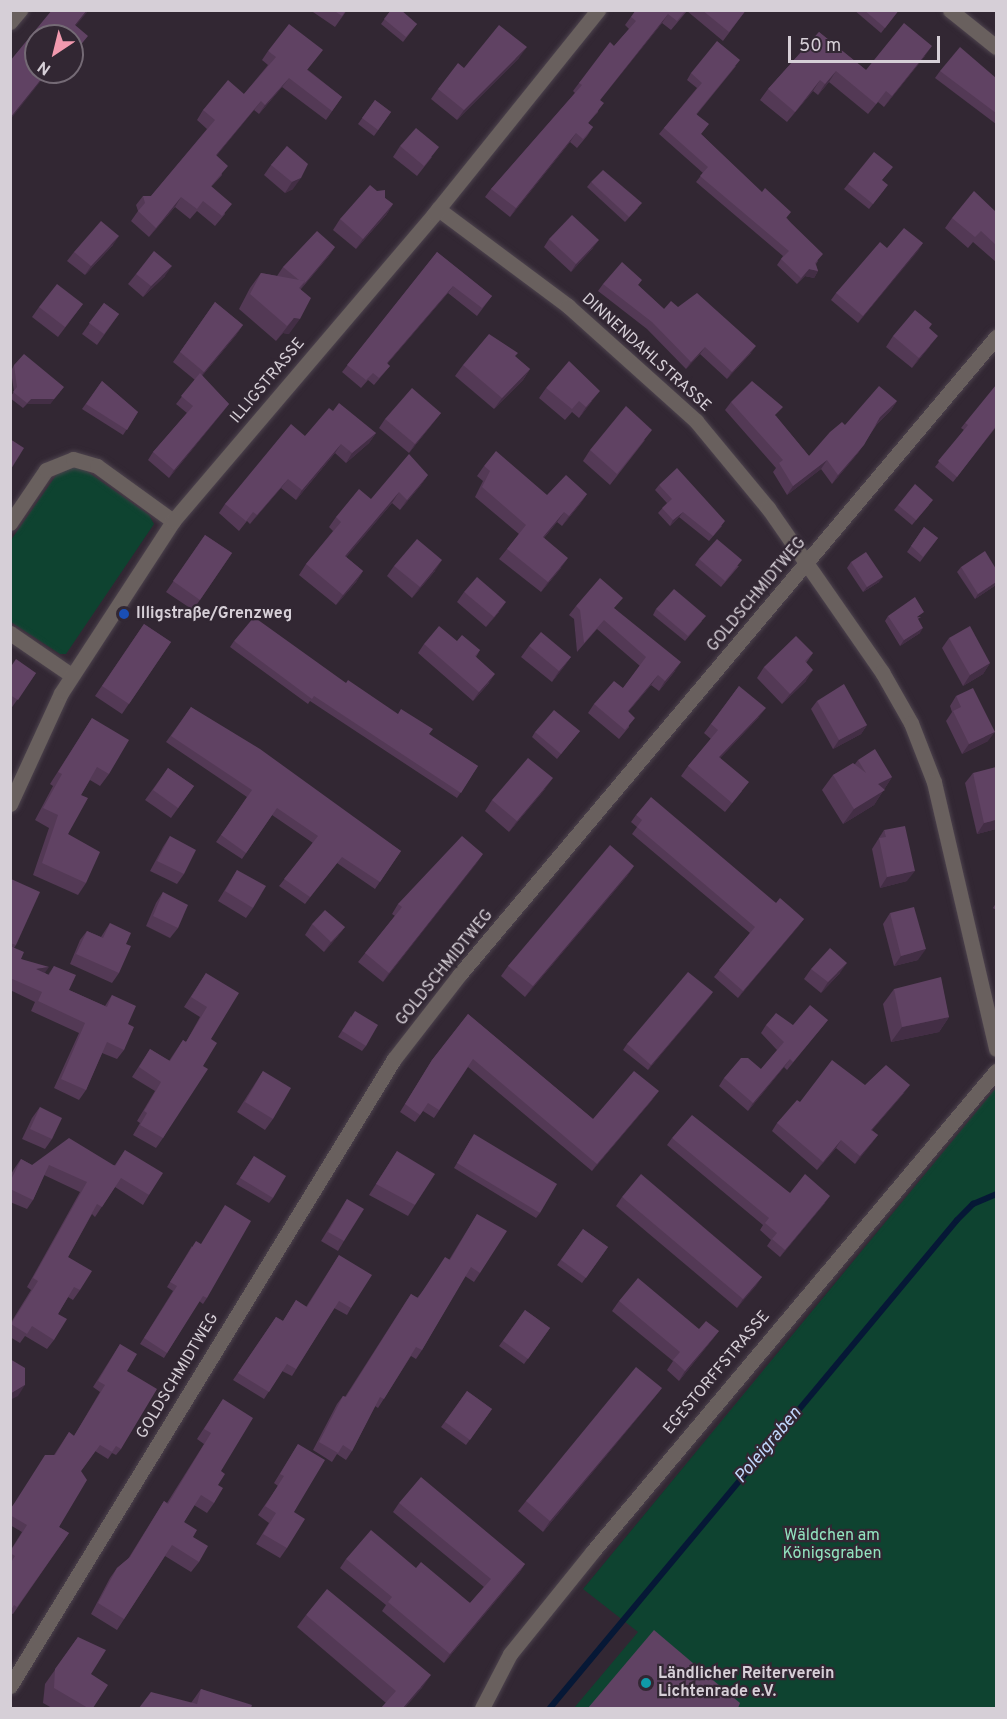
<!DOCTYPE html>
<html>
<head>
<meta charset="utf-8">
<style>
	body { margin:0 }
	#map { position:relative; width:1007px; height:1719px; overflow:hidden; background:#322733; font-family:Overpass,sans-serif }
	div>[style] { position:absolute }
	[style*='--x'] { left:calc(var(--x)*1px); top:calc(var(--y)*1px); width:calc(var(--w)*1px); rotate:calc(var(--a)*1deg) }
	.green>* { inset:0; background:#0e4330 }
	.stream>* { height:6px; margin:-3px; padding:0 3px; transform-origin:3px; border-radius:3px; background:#061836 }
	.roads { filter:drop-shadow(0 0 2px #4c424d) drop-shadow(0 0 2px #4c424d) }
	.street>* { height:15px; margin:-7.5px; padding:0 7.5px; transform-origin:7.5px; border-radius:7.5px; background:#69605e }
	.wall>* { inset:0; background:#533955 }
	.shaded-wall>* { inset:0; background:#432e45 }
	.building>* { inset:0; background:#604263 }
	.dots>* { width:16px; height:16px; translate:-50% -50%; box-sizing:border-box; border:3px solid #322733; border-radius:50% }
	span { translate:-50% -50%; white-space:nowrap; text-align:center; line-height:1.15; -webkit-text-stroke:4.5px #322733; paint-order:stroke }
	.street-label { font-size:16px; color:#d6cfd7 }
	.poi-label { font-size:16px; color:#d6cfd7; font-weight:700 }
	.left { translate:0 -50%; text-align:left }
	.park-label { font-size:16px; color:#92e3bf }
	.water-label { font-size:18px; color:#c0d7fc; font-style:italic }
	.frame { position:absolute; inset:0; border:12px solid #d6cfd7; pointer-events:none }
	.north { position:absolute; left:24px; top:24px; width:60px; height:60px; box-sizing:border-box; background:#322733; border:2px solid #746a75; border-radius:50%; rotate:215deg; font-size:16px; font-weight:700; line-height:24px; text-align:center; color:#d6cfd7 }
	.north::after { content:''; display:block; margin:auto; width:21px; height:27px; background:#f29aaf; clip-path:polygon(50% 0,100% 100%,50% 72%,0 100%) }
	.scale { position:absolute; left:788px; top:36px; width:152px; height:27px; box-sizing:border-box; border:3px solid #d6cfd7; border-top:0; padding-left:8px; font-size:18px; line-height:21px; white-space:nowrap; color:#d6cfd7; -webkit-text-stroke:4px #322733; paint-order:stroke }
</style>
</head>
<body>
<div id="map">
	<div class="green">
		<div style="clip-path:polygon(71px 466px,85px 470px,149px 515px,154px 524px,66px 654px,60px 654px,11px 622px,11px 540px,57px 474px)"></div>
		<div style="clip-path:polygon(996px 1088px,996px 1708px,574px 1708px,638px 1632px,583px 1589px)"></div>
	</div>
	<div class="stream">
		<div style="--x:550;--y:1708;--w:635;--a:-50.17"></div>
		<div style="--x:957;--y:1220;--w:23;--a:-45"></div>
		<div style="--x:973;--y:1204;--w:25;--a:-23"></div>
	</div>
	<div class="roads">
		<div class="street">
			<div style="--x:950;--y:10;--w:59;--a:38.8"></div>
			<div style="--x:10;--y:22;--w:16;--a:-50"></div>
			<div style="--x:438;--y:209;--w:162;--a:36.7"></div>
			<div style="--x:568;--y:306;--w:172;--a:41.9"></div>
			<div style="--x:696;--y:421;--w:113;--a:50.4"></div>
			<div style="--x:768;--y:508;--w:200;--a:55.2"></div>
			<div style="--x:882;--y:672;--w:59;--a:60.4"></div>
			<div style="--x:911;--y:723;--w:63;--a:68.7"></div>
			<div style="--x:934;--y:782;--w:274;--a:76.9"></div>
			<div style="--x:10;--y:523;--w:64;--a:-55.8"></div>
			<div style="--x:46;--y:470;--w:29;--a:-22"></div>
			<div style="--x:73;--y:459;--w:25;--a:16"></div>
			<div style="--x:97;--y:466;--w:94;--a:35.9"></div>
			<div style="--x:10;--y:633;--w:74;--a:34.5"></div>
			<div style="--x:10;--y:804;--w:122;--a:-65.3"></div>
			<div style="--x:61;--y:693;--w:205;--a:-56.9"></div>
			<div style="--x:173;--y:521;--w:403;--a:-49.6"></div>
			<div style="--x:434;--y:214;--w:262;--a:-51.2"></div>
			<div style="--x:10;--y:1686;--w:735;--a:-58.52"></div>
			<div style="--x:394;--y:1059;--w:108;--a:-52.2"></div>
			<div style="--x:460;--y:974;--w:833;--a:-49.92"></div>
			<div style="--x:482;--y:1708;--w:61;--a:-62.6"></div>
			<div style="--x:510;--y:1654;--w:132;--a:-51.1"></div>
			<div style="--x:593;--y:1551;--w:627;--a:-49.98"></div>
		</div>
	</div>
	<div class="wall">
		<div style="clip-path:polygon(310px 10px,347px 10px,335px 27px)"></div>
		<div style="clip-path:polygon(391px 10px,417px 24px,403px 42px,381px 24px)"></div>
		<div style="clip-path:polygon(636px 10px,746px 10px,723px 41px,687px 11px,671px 30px,662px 23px,600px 100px,598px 112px,588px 123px,593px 127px,587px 136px,577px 148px,570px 142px,510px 217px,485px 197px,491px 189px,575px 93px,573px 91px,579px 83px,614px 46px,629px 29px,625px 25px)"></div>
		<div style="clip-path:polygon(854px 10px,899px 10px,881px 33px)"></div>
		<div style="clip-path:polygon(819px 32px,866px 70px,925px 56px,884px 107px,878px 102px,868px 114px,829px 82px,818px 95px,813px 91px,787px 122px,760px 100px,768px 89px)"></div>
		<div style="clip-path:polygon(268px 51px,308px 70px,342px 97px,326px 120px,282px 87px,259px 114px,254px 110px,216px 156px,222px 175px,211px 187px,225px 214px,215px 226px,197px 211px,190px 219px,175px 207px,149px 237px,131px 221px,138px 211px,136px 205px,143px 196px,151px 196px,207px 129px,197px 120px,203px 110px,244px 94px,268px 65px,262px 60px)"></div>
		<div style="clip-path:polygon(519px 58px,457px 120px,431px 99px,438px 89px,464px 68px)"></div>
		<div style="clip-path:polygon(736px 66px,697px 114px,701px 134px,787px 218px,818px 261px,816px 264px,818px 271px,814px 278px,805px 276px,797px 284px,777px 265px,783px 256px,696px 182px,703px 173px,659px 134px,697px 88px,687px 80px,691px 73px)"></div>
		<div style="clip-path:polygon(940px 71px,996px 78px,996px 124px,935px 78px)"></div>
		<div style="clip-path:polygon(375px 100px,391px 112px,374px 136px,358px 124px)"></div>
		<div style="clip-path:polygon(287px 146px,293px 189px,285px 193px,264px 175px,271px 165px)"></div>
		<div style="clip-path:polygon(400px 146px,432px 157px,417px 176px,393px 157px)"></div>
		<div style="clip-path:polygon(883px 181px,884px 190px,869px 209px,844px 189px,848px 184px)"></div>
		<div style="clip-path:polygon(591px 182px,638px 208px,625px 222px,587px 187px)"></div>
		<div style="clip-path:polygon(385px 198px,393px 204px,386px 215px,356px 249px,333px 230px,340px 219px)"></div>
		<div style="clip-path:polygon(996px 212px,996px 262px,973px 242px,968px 248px,945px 228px,952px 218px)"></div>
		<div style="clip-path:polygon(549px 239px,593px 248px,571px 272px,544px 247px)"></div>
		<div style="clip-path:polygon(923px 243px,858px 323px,831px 300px,836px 293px,887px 248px)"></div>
		<div style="clip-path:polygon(113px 245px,85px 275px,67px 261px,74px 252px)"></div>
		<div style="clip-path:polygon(335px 247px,328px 257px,301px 289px,289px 334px,283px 333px,276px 341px,239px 309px,250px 288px,261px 273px,277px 276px,283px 267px)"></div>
		<div style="clip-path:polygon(437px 252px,492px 296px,477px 316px,448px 293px,387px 364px,390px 366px,374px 385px,368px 380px,361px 388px,342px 372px)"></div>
		<div style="clip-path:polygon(136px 274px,165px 276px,143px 297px,128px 284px)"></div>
		<div style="clip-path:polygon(603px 284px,638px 285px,664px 309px,678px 307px,751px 353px,727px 379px,700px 354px,686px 369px,647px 329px,598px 291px)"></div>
		<div style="clip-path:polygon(215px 302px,243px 325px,236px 335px,202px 376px,229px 404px,169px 478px,148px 460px,153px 452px,187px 413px,176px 404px,195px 380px,173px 362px)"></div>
		<div style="clip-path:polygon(104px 303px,119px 314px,97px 345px,82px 334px)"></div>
		<div style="clip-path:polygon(83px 304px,58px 337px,32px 317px,39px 307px)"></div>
		<div style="clip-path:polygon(929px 329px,930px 346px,912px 368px,886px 347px,893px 336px)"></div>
		<div style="clip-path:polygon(515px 357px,530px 369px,523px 380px,494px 409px,455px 376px,463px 365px)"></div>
		<div style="clip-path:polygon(14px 365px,60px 392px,50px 404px,27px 404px,23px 408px,10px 398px,10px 397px,14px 392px,11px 371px)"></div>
		<div style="clip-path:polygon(102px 381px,138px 412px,123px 435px,82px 409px)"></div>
		<div style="clip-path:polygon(546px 388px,592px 401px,579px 418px,572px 412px,565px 420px,539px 398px)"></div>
		<div style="clip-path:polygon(897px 401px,891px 410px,877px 424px,858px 453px,832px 484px,821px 469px,787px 495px,773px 472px,776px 468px,725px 410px,731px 402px,776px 416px,809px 456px,845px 425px)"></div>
		<div style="clip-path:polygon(333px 411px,376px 433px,369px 443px,346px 463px,335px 453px,296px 500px,281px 488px,250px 524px,247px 521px,239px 531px,219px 513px,225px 504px,305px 436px)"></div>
		<div style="clip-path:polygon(441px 413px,409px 453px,379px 428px,385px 419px)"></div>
		<div style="clip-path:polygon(965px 423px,996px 427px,953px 482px,935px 467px,964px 430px,961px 428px)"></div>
		<div style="clip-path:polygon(645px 440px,610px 485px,583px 461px,590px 450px)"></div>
		<div style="clip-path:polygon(484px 466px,547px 495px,587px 494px,580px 504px,562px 526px,557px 522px,544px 538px,561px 568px,541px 592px,499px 559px,519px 534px,475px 497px,483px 481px,477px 476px)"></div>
		<div style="clip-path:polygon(428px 475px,420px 486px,400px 510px,392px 503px,346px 557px,363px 571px,356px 582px,336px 605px,299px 575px,306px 564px,333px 531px,329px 527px,336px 517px,371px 499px)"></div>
		<div style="clip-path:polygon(659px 485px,722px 526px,709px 541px,679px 517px,670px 526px,658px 513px,667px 503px,655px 490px)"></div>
		<div style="clip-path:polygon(898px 505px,929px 505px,912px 525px,894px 510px)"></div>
		<div style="clip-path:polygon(924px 527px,938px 538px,920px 562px,907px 552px)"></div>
		<div style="clip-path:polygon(205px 535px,232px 553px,193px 610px,166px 592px)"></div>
		<div style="clip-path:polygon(699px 559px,739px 566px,721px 587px,695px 565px)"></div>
		<div style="clip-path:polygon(851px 562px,879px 582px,863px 592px,847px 568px)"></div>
		<div style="clip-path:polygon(394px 566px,435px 571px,412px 598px,387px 576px)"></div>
		<div style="clip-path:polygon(961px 567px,996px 569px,996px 585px,975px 599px,957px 572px)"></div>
		<div style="clip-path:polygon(464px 592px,499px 612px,486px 627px,457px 602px)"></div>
		<div style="clip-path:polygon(576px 606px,615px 609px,675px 671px,659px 691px,651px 685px,628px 712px,629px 727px,619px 739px,588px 713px,594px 704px,623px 688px,640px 666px,597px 629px,577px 652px,574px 619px,569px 615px)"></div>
		<div style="clip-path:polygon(656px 609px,702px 621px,685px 641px,653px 615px)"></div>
		<div style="clip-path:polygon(888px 616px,921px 617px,918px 619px,920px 633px,900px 646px,885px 621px)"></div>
		<div style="clip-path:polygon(144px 624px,171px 642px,122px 714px,95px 696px)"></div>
		<div style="clip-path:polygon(949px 638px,990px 663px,983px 674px,963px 686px,942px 648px)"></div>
		<div style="clip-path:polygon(234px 641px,346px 683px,478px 766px,457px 798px,310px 701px,308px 704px,230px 647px)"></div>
		<div style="clip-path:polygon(457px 641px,480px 650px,476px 657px,489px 683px,473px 701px,418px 653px,424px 644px)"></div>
		<div style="clip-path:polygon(529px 646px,571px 657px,552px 682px,521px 657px)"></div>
		<div style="clip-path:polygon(813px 653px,806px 663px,806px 681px,782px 704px,757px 678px,764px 667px)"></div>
		<div style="clip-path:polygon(10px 667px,36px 673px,10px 710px)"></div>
		<div style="clip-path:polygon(739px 686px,759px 717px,720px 758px,742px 791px,725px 812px,681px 776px,688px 766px,711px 739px,704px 733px)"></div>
		<div style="clip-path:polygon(956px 696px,988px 741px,962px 754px,946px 721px,952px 712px,950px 706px)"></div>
		<div style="clip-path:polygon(817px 701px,867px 725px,861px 734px,833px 749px,811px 709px)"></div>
		<div style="clip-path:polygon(191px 707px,401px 851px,375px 889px,337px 863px,305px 904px,279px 886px,313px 843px,272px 815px,242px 859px,216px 842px,247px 797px,166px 742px)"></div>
		<div style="clip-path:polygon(92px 718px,109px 774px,100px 786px,90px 780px,81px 795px,68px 834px,86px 883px,78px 895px,33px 875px,49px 828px,35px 820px,53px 786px,50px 784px)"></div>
		<div style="clip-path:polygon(580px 731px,557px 759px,532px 737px,535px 732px)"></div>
		<div style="clip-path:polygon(858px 760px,892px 777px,874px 805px,843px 824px,822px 790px,833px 775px,855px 764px)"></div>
		<div style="clip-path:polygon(168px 768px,194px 786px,171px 818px,145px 800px)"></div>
		<div style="clip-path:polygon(973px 773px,996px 829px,977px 834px,965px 783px)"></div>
		<div style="clip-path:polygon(545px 789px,509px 832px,485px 811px,492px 800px)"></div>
		<div style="clip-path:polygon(636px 815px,776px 903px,804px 919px,738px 998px,714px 977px,750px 933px,632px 834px,637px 827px,631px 822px)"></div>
		<div style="clip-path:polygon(884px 830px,907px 881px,880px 888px,872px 849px)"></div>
		<div style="clip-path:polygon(170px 836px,184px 874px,177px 884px,150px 871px,163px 847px)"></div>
		<div style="clip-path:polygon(483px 854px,383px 982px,358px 962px,395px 916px,392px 914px,398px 904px)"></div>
		<div style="clip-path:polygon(634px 866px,627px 876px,525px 997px,501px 976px,508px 966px)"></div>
		<div style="clip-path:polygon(237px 870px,253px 908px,246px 918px,218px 901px)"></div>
		<div style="clip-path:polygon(10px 880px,16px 945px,14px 948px,21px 959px,48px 975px,54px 966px,69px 990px,105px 1006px,112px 995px,128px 1024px,124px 1050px,117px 1059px,102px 1053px,86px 1090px,79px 1100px,54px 1088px,79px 1033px,31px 1011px,35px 1002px,10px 990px)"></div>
		<div style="clip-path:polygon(163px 892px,178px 928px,170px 938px,146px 926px,156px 903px)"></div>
		<div style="clip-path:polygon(996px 903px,996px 910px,993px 908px)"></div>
		<div style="clip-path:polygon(890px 913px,918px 960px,894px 966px,883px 924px)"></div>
		<div style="clip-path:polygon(110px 923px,119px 973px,112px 983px,70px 964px,80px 940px,87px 931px,101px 937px)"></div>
		<div style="clip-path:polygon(312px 924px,345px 927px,337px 937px,324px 952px,305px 935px)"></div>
		<div style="clip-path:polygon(811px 969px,840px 973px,821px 993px,804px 979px)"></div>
		<div style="clip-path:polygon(206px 973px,211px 1039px,203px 1066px,163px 1138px,156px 1148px,133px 1135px,140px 1123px,137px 1121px,155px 1091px,132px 1077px,150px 1049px,169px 1061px,183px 1040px,186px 1042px,200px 1017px,184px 1007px)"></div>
		<div style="clip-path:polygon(894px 989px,949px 1017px,939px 1032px,891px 1042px,883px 1004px)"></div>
		<div style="clip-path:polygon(713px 992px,648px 1070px,623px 1050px,627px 1044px)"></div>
		<div style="clip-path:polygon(468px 1014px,593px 1119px,653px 1099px,592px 1171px,468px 1067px,434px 1118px,423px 1111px,415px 1122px,400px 1112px,432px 1060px)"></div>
		<div style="clip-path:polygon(351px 1016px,366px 1046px,362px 1051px,338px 1037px)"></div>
		<div style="clip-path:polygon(828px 1020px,787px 1070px,784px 1067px,748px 1111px,719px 1086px,724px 1078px,761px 1069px,777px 1050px,761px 1033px,766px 1025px,793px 1025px)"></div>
		<div style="clip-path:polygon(263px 1071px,273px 1119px,265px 1130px,237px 1112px)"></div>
		<div style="clip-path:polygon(865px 1085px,904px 1093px,872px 1130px,878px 1135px,855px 1164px,836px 1148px,817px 1170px,772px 1131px,777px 1123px,800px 1102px)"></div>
		<div style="clip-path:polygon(40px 1107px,52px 1139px,45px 1149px,22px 1139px,32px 1118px)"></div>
		<div style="clip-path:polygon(672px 1138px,790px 1193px,825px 1203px,780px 1257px,767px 1246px,771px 1240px,760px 1230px,763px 1225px,667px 1145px)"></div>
		<div style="clip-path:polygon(471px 1139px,540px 1213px,536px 1218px,454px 1168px)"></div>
		<div style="clip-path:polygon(125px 1150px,149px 1195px,143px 1205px,115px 1187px,95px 1217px,92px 1214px,68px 1257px,80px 1290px,73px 1300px,68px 1297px,58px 1314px,54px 1340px,47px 1349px,25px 1336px,20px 1343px,10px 1337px,10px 1324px,31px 1290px,27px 1287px,80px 1192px,44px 1175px,33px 1200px,27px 1209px,10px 1202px,10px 1176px,14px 1169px,21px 1159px,32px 1165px,115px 1165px)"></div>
		<div style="clip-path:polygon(397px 1151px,415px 1205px,408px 1216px,369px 1195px)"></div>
		<div style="clip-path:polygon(254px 1156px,273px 1198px,269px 1203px,236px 1184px)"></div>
		<div style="clip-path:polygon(622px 1197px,762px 1277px,737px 1308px,616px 1206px)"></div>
		<div style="clip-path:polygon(347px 1199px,344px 1241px,338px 1251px,321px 1241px)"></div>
		<div style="clip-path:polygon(477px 1214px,480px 1273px,474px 1282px,465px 1276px,422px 1350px,416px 1359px,411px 1356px,378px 1408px,375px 1406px,352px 1451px,346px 1460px,337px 1454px,332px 1462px,313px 1450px,337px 1404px,343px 1396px,345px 1397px,405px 1303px,411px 1294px,417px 1298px,449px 1260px)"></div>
		<div style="clip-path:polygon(583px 1229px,608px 1247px,582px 1283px,557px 1265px)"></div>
		<div style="clip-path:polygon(192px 1246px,207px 1298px,203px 1304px,199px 1301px,164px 1358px,140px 1344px,173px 1291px,167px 1287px)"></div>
		<div style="clip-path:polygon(339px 1255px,351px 1308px,347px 1315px,334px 1308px,292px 1376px,282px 1371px,264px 1399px,233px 1380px,276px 1317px,283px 1321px,296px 1300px,306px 1307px)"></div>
		<div style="clip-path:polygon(619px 1301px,699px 1329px,719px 1331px,712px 1340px,679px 1381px,667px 1370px,673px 1361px,612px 1311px)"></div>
		<div style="clip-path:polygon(525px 1310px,550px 1328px,524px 1364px,499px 1346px)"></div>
		<div style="clip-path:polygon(120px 1344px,127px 1371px,121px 1449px,116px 1455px,112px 1453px,108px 1459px,95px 1451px,81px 1471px,59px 1527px,69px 1533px,13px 1614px,10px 1613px,10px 1551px,22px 1532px,10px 1525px,10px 1509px,54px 1455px,69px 1432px,74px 1436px,100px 1392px,93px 1387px)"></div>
		<div style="clip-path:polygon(662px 1388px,654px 1398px,543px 1532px,518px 1511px,526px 1501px)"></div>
		<div style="clip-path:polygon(467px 1391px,492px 1409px,466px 1445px,441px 1427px)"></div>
		<div style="clip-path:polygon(223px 1399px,221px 1471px,214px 1503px,207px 1513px,194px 1505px,184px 1522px,193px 1537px,199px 1562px,191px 1572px,165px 1556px,117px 1630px,91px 1614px,110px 1578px,117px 1568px,128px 1559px,164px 1501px,167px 1503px,204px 1444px,197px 1439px)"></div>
		<div style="clip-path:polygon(298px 1444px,294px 1512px,287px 1548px,280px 1558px,256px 1544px,269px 1523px,258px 1515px,278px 1486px,274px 1483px)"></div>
		<div style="clip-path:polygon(399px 1503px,525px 1564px,519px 1573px,444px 1663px,382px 1611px,386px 1605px,340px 1568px,346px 1559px,416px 1568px,470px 1603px,484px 1587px,393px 1512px)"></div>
		<div style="clip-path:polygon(306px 1615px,422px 1688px,386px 1703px,297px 1627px)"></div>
		<div style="clip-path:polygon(78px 1637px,91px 1674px,93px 1708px,52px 1708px,43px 1703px,45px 1684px)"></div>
		<div style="clip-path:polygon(201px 1689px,251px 1708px,139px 1708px,191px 1703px)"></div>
	</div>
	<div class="shaded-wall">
		<div style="clip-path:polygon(87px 10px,89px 10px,68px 35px,75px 25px)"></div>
		<div style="clip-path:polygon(668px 14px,662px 23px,594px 108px,600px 100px)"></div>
		<div style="clip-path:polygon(932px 46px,925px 56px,884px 107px,892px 96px)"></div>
		<div style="clip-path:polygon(527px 47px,519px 58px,457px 120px,464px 110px)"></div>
		<div style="clip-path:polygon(836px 71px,829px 82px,818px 95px,825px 84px)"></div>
		<div style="clip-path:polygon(47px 72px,48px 72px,10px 120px,10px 118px)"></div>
		<div style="clip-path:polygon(289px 78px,282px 87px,259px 114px,265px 105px)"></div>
		<div style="clip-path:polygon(820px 80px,813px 91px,787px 122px,795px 112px)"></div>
		<div style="clip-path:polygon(261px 101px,254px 110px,209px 165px,216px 155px)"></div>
		<div style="clip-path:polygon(576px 133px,570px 142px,510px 217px,516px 208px)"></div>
		<div style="clip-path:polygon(301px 178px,293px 189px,285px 193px,292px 182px)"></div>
		<div style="clip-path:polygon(181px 197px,175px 207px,149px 237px,156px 228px)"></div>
		<div style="clip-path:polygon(393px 204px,386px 215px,356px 249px,363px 239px)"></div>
		<div style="clip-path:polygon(119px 236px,113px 245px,85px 275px,91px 266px)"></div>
		<div style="clip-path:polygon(599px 240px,593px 248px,571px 272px,576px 264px)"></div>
		<div style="clip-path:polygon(923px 243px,918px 251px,858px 323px,863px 316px)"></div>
		<div style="clip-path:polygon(335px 247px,328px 257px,296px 294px,304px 284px)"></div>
		<div style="clip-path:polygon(172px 266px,165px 276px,143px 297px,151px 286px)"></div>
		<div style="clip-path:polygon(809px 269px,818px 271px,814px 278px,805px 276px,797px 284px)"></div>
		<div style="clip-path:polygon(453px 286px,448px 293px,381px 371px,387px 363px)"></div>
		<div style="clip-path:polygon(294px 318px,300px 319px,289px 334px,283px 333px,276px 341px)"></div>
		<div style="clip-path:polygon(243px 325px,236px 335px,197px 382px,204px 372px)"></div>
		<div style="clip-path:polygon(938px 336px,930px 346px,912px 368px,919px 358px)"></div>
		<div style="clip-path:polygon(756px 346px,751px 353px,727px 379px,732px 372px)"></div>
		<div style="clip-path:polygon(705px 347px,700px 354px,686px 369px,691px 362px)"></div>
		<div style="clip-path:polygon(530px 369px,523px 380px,494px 409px,502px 398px)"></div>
		<div style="clip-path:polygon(64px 387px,50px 404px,27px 404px,23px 408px,31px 399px)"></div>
		<div style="clip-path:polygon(600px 391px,592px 401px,579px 418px,586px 407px)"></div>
		<div style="clip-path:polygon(897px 401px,891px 410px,874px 426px,880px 417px)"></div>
		<div style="clip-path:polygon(229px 404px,223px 412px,169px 478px,174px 470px)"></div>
		<div style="clip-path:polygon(441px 413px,434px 422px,409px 453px,415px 444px)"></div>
		<div style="clip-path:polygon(376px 433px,369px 443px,346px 463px,352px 453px)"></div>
		<div style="clip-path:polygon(341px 444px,335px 453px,296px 500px,302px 490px)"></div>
		<div style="clip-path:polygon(864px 445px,858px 453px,832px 484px,838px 475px)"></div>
		<div style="clip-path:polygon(827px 460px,821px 469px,787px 495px,793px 486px)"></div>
		<div style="clip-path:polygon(428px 475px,420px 486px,400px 510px,407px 500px)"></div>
		<div style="clip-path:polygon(288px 479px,281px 488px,250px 524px,257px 515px)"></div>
		<div style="clip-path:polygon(399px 492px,392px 503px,338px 567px,345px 556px)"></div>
		<div style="clip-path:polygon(587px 494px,580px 504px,562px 526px,569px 516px)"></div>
		<div style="clip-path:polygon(564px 512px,557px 522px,536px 547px,543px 537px)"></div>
		<div style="clip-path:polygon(683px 512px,679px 517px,670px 526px,673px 520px)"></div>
		<div style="clip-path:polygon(568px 558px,561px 568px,541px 592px,548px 582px)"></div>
		<div style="clip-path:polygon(442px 560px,435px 571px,412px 598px,420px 587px)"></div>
		<div style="clip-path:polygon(363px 571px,356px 582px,336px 605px,343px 595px)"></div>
		<div style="clip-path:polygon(883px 577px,879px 582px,863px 592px,867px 587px)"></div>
		<div style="clip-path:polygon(996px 582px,996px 585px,975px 599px,978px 594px)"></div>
		<div style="clip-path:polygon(506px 602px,499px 612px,486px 627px)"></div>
		<div style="clip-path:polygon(923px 628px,920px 633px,900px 646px,904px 640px)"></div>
		<div style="clip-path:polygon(571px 657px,564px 667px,552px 682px,559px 671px)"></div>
		<div style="clip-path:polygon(681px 662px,675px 671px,659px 691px,665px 681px)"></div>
		<div style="clip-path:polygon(990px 663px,983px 674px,963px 686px,970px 675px)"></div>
		<div style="clip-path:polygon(813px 670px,806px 681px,782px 704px,790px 694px)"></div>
		<div style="clip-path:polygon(495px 674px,489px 683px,473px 701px,479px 692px)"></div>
		<div style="clip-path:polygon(658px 675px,651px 685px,621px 720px,628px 711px)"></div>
		<div style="clip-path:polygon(766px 708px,759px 717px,712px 767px,719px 757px)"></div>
		<div style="clip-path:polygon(867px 725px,861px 734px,833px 749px,839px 740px)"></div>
		<div style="clip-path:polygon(995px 732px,988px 741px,962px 754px,969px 744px)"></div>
		<div style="clip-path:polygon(892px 777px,874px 805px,843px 824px,854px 809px,878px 784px)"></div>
		<div style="clip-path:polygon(553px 778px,545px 789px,509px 832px,517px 821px)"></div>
		<div style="clip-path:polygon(996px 820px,996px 829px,977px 834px,984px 823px)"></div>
		<div style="clip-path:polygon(483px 854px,477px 863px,383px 982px,389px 973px)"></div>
		<div style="clip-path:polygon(634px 866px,627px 876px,525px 997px,533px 986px)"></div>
		<div style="clip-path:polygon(915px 871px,907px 881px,880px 888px,887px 877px)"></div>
		<div style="clip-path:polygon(804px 919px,799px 926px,738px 998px,743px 991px)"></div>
		<div style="clip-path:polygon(345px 927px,337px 937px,324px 952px,331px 942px)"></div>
		<div style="clip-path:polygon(926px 949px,918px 960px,894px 966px,901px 956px)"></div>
		<div style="clip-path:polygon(847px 963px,840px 973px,821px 993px,828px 982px)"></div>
		<div style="clip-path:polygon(49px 967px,42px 977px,36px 969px)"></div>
		<div style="clip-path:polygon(713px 992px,709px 998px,648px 1070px,651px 1065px)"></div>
		<div style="clip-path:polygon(949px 1017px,939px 1032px,891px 1042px,902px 1027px)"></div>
		<div style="clip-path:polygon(790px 1059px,784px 1067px,748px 1111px,753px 1103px)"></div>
		<div style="clip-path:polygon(910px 1085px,904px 1093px,866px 1137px,871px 1130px)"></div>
		<div style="clip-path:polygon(659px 1091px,653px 1099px,592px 1171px,597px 1164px)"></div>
		<div style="clip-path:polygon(878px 1135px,872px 1143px,855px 1164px,860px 1156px)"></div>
		<div style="clip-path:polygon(841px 1140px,836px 1148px,817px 1170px,823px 1162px)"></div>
		<div style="clip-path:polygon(830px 1196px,825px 1203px,780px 1257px,785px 1250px)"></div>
		<div style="clip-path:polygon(762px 1277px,756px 1286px,737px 1308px,743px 1299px)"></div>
		<div style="clip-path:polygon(719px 1331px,712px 1340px,679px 1381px,685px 1371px)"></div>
		<div style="clip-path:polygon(25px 1385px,18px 1396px,10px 1400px,10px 1394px)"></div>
		<div style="clip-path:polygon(662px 1388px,654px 1398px,543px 1532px,550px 1521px)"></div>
		<div style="clip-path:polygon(525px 1564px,519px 1573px,444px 1663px,450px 1654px)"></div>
		<div style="clip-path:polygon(431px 1675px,422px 1688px,405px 1708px,403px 1708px)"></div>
	</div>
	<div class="building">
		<div style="clip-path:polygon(52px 10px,87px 10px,75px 25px,88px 36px,73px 54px,72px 53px,72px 36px,36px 36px,36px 72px,47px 72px,10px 118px,10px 61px)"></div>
		<div style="clip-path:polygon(333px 10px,346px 10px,342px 16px)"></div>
		<div style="clip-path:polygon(391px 10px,401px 10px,417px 24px,406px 37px,384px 19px)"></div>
		<div style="clip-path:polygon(636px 10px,686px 10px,677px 21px,668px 14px,600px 100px,604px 103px,588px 123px,593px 127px,583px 139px,576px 133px,516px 208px,491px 189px,582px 85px,579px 83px,610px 42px,614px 46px,636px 21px,631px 17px)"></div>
		<div style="clip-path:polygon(702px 10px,746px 10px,729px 32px)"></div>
		<div style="clip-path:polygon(864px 10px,899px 10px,885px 28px)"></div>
		<div style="clip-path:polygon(904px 23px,932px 46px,892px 96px,886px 91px,876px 104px,836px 71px,825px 84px,820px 80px,795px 112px,768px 89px,819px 32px,866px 70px)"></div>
		<div style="clip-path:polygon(289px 24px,323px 50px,307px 70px,342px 97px,332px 111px,289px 78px,265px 105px,261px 101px,216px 155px,228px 166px,211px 186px,232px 204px,222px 216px,203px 201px,197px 209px,181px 197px,156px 228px,138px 211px,145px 203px,143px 196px,151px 196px,215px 120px,203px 110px,228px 80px,244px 94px,276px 57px,268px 51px)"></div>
		<div style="clip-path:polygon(499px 25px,527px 47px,464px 110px,438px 89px,458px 63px,464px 68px)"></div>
		<div style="clip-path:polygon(717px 41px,740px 60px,696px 114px,709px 124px,701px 134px,762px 192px,765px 188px,791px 212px,786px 218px,823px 254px,815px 263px,818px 271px,809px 269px,801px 278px,781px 259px,789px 251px,700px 176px,708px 167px,664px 128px,702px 83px,691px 73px)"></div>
		<div style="clip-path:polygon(960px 47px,996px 78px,996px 113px,940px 71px)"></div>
		<div style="clip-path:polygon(375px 100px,391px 112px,378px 130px,362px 118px)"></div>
		<div style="clip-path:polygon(416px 128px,439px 147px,424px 166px,400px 146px)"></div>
		<div style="clip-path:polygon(287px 146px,308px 164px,301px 178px,292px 182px,271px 165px)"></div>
		<div style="clip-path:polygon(874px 152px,893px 167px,882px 180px,888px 185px,873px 204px,848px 184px)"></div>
		<div style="clip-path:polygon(603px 170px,642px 203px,629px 217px,591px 182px)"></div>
		<div style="clip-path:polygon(370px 185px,377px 191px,385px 190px,385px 198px,393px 204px,363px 239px,340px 219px)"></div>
		<div style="clip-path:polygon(974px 191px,996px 212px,996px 245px,981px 231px,975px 237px,952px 218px)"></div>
		<div style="clip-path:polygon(572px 215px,599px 240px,576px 264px,549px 239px)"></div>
		<div style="clip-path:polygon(101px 221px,119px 236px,91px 266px,74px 252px)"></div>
		<div style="clip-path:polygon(904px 228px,923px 243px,863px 316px,836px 293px,880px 242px,887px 248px)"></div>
		<div style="clip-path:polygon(317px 231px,335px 247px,304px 284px,305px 281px,299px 280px,283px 267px)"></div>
		<div style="clip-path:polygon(154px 251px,172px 266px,151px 286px,136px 274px)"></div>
		<div style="clip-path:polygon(437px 252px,492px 296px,482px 308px,453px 286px,387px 363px,390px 366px,379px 378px,373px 373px,366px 380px,347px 365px)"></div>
		<div style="clip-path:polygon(622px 262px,642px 280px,638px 285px,664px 309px,671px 301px,678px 307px,697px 293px,756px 346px,732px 372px,705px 347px,691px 362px,652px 322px,603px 284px)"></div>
		<div style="clip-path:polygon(261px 273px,305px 281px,299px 288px,311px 298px,300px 319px,294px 318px,287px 326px,250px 294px)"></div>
		<div style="clip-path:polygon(57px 284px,83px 304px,65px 327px,39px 307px)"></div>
		<div style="clip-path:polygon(215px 302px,243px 325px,204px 372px,180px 352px)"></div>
		<div style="clip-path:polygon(104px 303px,119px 314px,104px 334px,89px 323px)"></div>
		<div style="clip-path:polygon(915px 310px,932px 324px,929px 328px,938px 336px,919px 358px,893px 336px)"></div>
		<div style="clip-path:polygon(489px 334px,518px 353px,515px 356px,530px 369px,502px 398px,463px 365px)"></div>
		<div style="clip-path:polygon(24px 354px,64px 387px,54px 399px,31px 399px,27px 403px,13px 392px,17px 387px,14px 365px)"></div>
		<div style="clip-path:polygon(569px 361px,600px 391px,586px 407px,579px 401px,572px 409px,546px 388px)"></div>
		<div style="clip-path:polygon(200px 373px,229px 404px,174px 470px,153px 452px,193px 406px,181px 396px)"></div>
		<div style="clip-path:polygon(102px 381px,138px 412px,127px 430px,86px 404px)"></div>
		<div style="clip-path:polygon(752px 381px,783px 407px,775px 415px,809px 456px,830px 432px,842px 422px,845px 425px,879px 386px,897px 401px,880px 417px,864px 445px,838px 475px,827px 460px,793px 486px,779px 463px,783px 460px,731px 402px)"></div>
		<div style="clip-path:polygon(996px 385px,996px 426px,957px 477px,938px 461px,968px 425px,965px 423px)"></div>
		<div style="clip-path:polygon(412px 388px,441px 413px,415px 444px,385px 419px)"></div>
		<div style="clip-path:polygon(339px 403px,376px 433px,352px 453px,341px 444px,302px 490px,288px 479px,257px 515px,253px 512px,246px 521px,225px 504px,291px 424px,305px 436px,329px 408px,333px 411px)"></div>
		<div style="clip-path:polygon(626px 406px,652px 430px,617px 474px,590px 450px)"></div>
		<div style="clip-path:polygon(10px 439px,24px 448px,11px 469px,10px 469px)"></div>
		<div style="clip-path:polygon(496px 451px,547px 495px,566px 475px,587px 494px,569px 516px,564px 512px,543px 537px,568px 558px,548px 582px,507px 549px,526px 525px,482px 487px,490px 471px,484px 466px)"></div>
		<div style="clip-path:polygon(409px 454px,428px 475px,407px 500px,399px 492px,345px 556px,363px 571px,343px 595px,306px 564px,341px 522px,336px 517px,359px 489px,371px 499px)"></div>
		<div style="clip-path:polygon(677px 468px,725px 521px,713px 536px,683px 512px,673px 520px,662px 508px,672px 499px,659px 485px)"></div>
		<div style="clip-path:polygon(915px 484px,933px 500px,916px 520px,898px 505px)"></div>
		<div style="clip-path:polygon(924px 527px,938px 538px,923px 557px,911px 546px)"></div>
		<div style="clip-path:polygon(205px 535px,232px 553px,200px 600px,173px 581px)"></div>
		<div style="clip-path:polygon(417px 539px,442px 560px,420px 587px,394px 566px)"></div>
		<div style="clip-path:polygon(717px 539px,742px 560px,725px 581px,699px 559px)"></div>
		<div style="clip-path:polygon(985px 551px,996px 569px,996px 582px,978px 594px,961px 567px)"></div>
		<div style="clip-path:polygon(866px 552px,883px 577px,867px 587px,851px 562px)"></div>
		<div style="clip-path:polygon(477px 577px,506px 602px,494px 617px,464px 592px)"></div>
		<div style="clip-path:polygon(600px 578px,623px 598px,614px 608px,681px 662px,665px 681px,658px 675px,628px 711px,635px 718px,625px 730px,594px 704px,614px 681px,623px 688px,646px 657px,604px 620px,584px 643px,580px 610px,576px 606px)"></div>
		<div style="clip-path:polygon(674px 589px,706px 616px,688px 636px,656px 609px)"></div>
		<div style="clip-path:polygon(915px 597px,924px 612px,917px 617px,923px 628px,904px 640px,888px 616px)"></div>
		<div style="clip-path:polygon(254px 617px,346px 683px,348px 680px,398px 714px,401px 709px,433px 729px,429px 734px,478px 766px,461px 793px,314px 696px,312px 699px,234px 641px)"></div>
		<div style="clip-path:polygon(144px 624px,171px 642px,129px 704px,102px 686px)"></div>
		<div style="clip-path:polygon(439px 626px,457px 641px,462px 635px,480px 650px,475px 656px,495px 674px,479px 692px,424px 644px)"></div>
		<div style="clip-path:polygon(970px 626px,990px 663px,970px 675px,949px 638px)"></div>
		<div style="clip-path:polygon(541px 632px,571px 657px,559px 671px,529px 646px)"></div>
		<div style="clip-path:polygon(796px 636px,813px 653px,805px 661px,813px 670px,790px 694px,764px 667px)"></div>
		<div style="clip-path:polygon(16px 659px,36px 673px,18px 700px,10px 695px,10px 668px)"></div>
		<div style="clip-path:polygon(844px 684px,867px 725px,839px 740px,817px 701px)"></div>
		<div style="clip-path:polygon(739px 686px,766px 708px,719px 757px,749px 782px,732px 803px,688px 766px,718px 730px,711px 724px)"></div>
		<div style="clip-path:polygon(973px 688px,995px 732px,969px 744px,953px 711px,961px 707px,956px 696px)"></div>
		<div style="clip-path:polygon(191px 707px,260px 749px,401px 851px,380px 882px,342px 857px,310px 897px,284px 879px,318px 836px,277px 808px,246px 853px,221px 835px,252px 790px,171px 736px)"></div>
		<div style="clip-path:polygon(554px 710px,580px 731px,561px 754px,535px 732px)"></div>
		<div style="clip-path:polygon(92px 718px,129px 740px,109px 774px,97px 767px,81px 795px,88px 798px,68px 834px,100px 852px,86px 883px,42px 863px,58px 815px,43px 808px,62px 774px,58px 772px)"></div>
		<div style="clip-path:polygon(875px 749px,892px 777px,878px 784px,885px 790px,854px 809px,833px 775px,853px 763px,866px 773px,858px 760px)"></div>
		<div style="clip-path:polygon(528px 758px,553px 778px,517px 821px,492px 800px)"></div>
		<div style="clip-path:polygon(996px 767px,996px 820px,984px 823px,973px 773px)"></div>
		<div style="clip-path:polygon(168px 768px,194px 786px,178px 808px,153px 790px)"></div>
		<div style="clip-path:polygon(651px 797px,776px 903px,780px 898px,804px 919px,743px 991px,719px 970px,755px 927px,637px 827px,642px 820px,636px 815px)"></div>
		<div style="clip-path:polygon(905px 826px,915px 871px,887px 877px,879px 838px,886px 837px,884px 830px)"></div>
		<div style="clip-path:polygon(170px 836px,196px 850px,184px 874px,157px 861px)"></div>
		<div style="clip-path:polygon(462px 836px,483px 854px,389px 973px,365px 953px,402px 907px,398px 904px)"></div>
		<div style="clip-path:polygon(610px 845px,634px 866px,533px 986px,508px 966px)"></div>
		<div style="clip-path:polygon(237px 870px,266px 886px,253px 908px,225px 891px)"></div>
		<div style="clip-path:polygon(11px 879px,40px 892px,16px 945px,10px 943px,10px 881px)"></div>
		<div style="clip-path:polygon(163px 892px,188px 905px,178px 928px,153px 916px)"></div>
		<div style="clip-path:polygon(914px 907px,926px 949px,901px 956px,890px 913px)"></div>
		<div style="clip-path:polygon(325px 910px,345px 927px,331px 942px,312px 924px)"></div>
		<div style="clip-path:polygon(110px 923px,131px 933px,126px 944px,131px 946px,119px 973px,76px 954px,87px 931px,103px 938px)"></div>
		<div style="clip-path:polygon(10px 946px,24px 952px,21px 959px,49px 967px,36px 969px,49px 975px,54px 966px,76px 975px,69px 990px,107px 1007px,112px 995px,136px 1006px,128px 1024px,134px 1027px,124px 1050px,107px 1042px,86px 1090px,61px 1079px,85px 1023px,38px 1001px,42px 992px,10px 978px)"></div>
		<div style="clip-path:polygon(830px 948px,847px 963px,828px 982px,811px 969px)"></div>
		<div style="clip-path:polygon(688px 972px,713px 992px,651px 1065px,627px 1044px)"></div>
		<div style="clip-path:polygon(206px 973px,239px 993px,211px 1039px,217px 1043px,203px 1066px,208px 1069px,163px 1138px,140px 1125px,147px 1113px,144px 1111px,161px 1082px,139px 1067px,150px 1049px,170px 1061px,183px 1040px,186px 1042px,207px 1007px,191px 997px)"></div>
		<div style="clip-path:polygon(941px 977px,949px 1017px,902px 1027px,894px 989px)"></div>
		<div style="clip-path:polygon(810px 1005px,828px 1020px,793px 1062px,790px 1059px,753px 1103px,724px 1078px,741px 1058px,748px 1058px,761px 1069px,784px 1042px,766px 1025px,776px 1013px,793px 1025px)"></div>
		<div style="clip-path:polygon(355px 1011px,378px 1025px,366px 1046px,342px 1031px)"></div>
		<div style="clip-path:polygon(468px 1014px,593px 1119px,634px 1071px,659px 1091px,597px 1164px,473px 1059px,439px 1110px,428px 1103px,420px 1115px,405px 1104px,432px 1060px)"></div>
		<div style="clip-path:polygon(832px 1060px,865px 1085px,886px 1065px,910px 1085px,871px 1130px,878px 1135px,860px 1156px,841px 1140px,823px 1162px,777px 1123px,797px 1100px,800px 1102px)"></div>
		<div style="clip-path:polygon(263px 1071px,291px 1088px,273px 1119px,245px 1102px)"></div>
		<div style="clip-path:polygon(40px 1107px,62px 1118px,52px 1139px,30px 1129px)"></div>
		<div style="clip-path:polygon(692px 1115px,790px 1193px,805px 1174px,830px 1196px,785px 1250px,772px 1239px,777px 1233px,765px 1223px,769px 1218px,672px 1138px)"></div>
		<div style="clip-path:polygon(474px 1134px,557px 1184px,540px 1213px,457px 1163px)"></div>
		<div style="clip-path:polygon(69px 1138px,115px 1166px,125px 1150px,163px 1173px,149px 1195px,121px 1178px,102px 1207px,97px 1204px,68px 1257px,92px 1271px,80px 1290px,74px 1287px,58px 1314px,67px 1319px,54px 1340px,32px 1326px,27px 1334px,11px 1324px,38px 1281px,33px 1278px,87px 1182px,49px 1165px,33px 1200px,10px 1189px,10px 1182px,21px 1159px,32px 1165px)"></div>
		<div style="clip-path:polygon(397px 1151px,435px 1174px,415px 1205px,376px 1184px)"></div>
		<div style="clip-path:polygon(254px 1156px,286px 1176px,273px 1198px,240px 1178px)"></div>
		<div style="clip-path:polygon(641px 1174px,762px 1277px,743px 1299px,622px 1197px)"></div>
		<div style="clip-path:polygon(347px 1199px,364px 1209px,344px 1241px,328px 1232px)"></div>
		<div style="clip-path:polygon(225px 1205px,251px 1221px,207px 1298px,203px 1296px,167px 1353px,144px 1338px,177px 1286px,170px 1282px,196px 1241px,201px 1244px)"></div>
		<div style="clip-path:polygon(477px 1214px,507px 1231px,480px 1273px,471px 1267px,422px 1350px,416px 1347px,384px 1399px,380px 1397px,352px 1451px,343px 1445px,338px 1453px,319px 1442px,343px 1396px,346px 1397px,411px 1294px,418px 1298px,445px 1257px,450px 1260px)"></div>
		<div style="clip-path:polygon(583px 1229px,608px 1247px,586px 1278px,561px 1260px)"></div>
		<div style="clip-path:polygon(339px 1255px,372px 1275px,351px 1308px,339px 1301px,296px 1369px,287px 1364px,269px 1392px,238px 1373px,276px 1317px,283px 1321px,296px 1300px,307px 1307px)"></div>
		<div style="clip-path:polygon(638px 1278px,699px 1329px,706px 1321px,719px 1331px,685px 1371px,673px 1360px,680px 1352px,619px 1301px)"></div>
		<div style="clip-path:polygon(525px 1310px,550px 1328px,528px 1359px,503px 1341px)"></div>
		<div style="clip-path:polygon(120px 1344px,137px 1354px,127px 1371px,157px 1389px,121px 1449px,116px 1446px,112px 1452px,100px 1445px,81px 1471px,87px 1480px,59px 1527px,69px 1533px,17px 1607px,14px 1605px,10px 1612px,10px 1564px,15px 1556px,10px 1553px,10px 1552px,27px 1525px,10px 1515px,10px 1510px,45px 1455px,55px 1455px,69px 1432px,74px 1436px,105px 1385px,98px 1381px)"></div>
		<div style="clip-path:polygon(10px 1359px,25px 1368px,25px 1385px,10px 1394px)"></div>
		<div style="clip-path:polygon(636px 1367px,662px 1388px,550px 1521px,526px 1501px)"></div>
		<div style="clip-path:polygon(467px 1391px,492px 1409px,470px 1440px,445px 1422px)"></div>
		<div style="clip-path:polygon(223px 1399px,253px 1418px,221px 1471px,225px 1474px,218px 1485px,223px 1488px,214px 1503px,201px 1495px,184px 1522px,197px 1530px,193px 1537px,208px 1546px,199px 1562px,172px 1545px,124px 1619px,98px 1603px,117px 1568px,130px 1557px,164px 1501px,168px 1504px,211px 1433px,204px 1429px)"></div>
		<div style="clip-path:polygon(298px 1444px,325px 1460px,294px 1512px,305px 1519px,287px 1548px,263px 1534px,276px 1513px,265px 1506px,284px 1476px,280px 1474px)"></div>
		<div style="clip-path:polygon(421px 1477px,525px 1564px,450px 1654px,388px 1602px,392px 1597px,346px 1559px,371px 1530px,416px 1568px,421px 1562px,470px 1603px,491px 1579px,399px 1503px)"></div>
		<div style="clip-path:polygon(327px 1589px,431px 1675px,403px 1708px,381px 1708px,396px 1691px,306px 1615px)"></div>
		<div style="clip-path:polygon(654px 1630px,740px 1703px,738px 1708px,588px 1708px)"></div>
		<div style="clip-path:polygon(78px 1637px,106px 1650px,91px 1674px,108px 1685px,93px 1708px,88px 1708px,54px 1688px,55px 1669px)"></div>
		<div style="clip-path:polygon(201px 1689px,252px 1705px,251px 1708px,139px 1708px,151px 1692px,197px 1704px)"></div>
	</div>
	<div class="dots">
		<div style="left:124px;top:614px;background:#1a4fb4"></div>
		<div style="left:646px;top:1683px;background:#0f9aa8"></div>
	</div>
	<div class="street-label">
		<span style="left:646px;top:353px;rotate:42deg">DINNENDAHLSTRASSE</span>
		<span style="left:268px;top:381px;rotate:-50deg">ILLIGSTRASSE</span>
		<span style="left:757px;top:595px;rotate:-50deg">GOLDSCHMIDTWEG</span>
		<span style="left:445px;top:968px;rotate:-51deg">GOLDSCHMIDTWEG</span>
		<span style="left:717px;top:1373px;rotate:-50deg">EGESTORFFSTRASSE</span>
		<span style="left:178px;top:1376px;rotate:-59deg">GOLDSCHMIDTWEG</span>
	</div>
	<div class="poi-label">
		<span class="left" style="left:136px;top:614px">Illigstraße/Grenzweg</span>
		<span class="left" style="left:658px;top:1683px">Ländlicher Reiterverein<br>Lichtenrade e.V.</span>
	</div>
	<div class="park-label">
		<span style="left:832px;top:1545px">Wäldchen am<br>Königsgraben</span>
	</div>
	<div class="water-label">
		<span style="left:769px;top:1446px;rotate:-50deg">Poleigraben</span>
	</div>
	<div class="frame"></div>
	<div class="north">N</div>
	<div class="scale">50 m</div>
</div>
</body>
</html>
